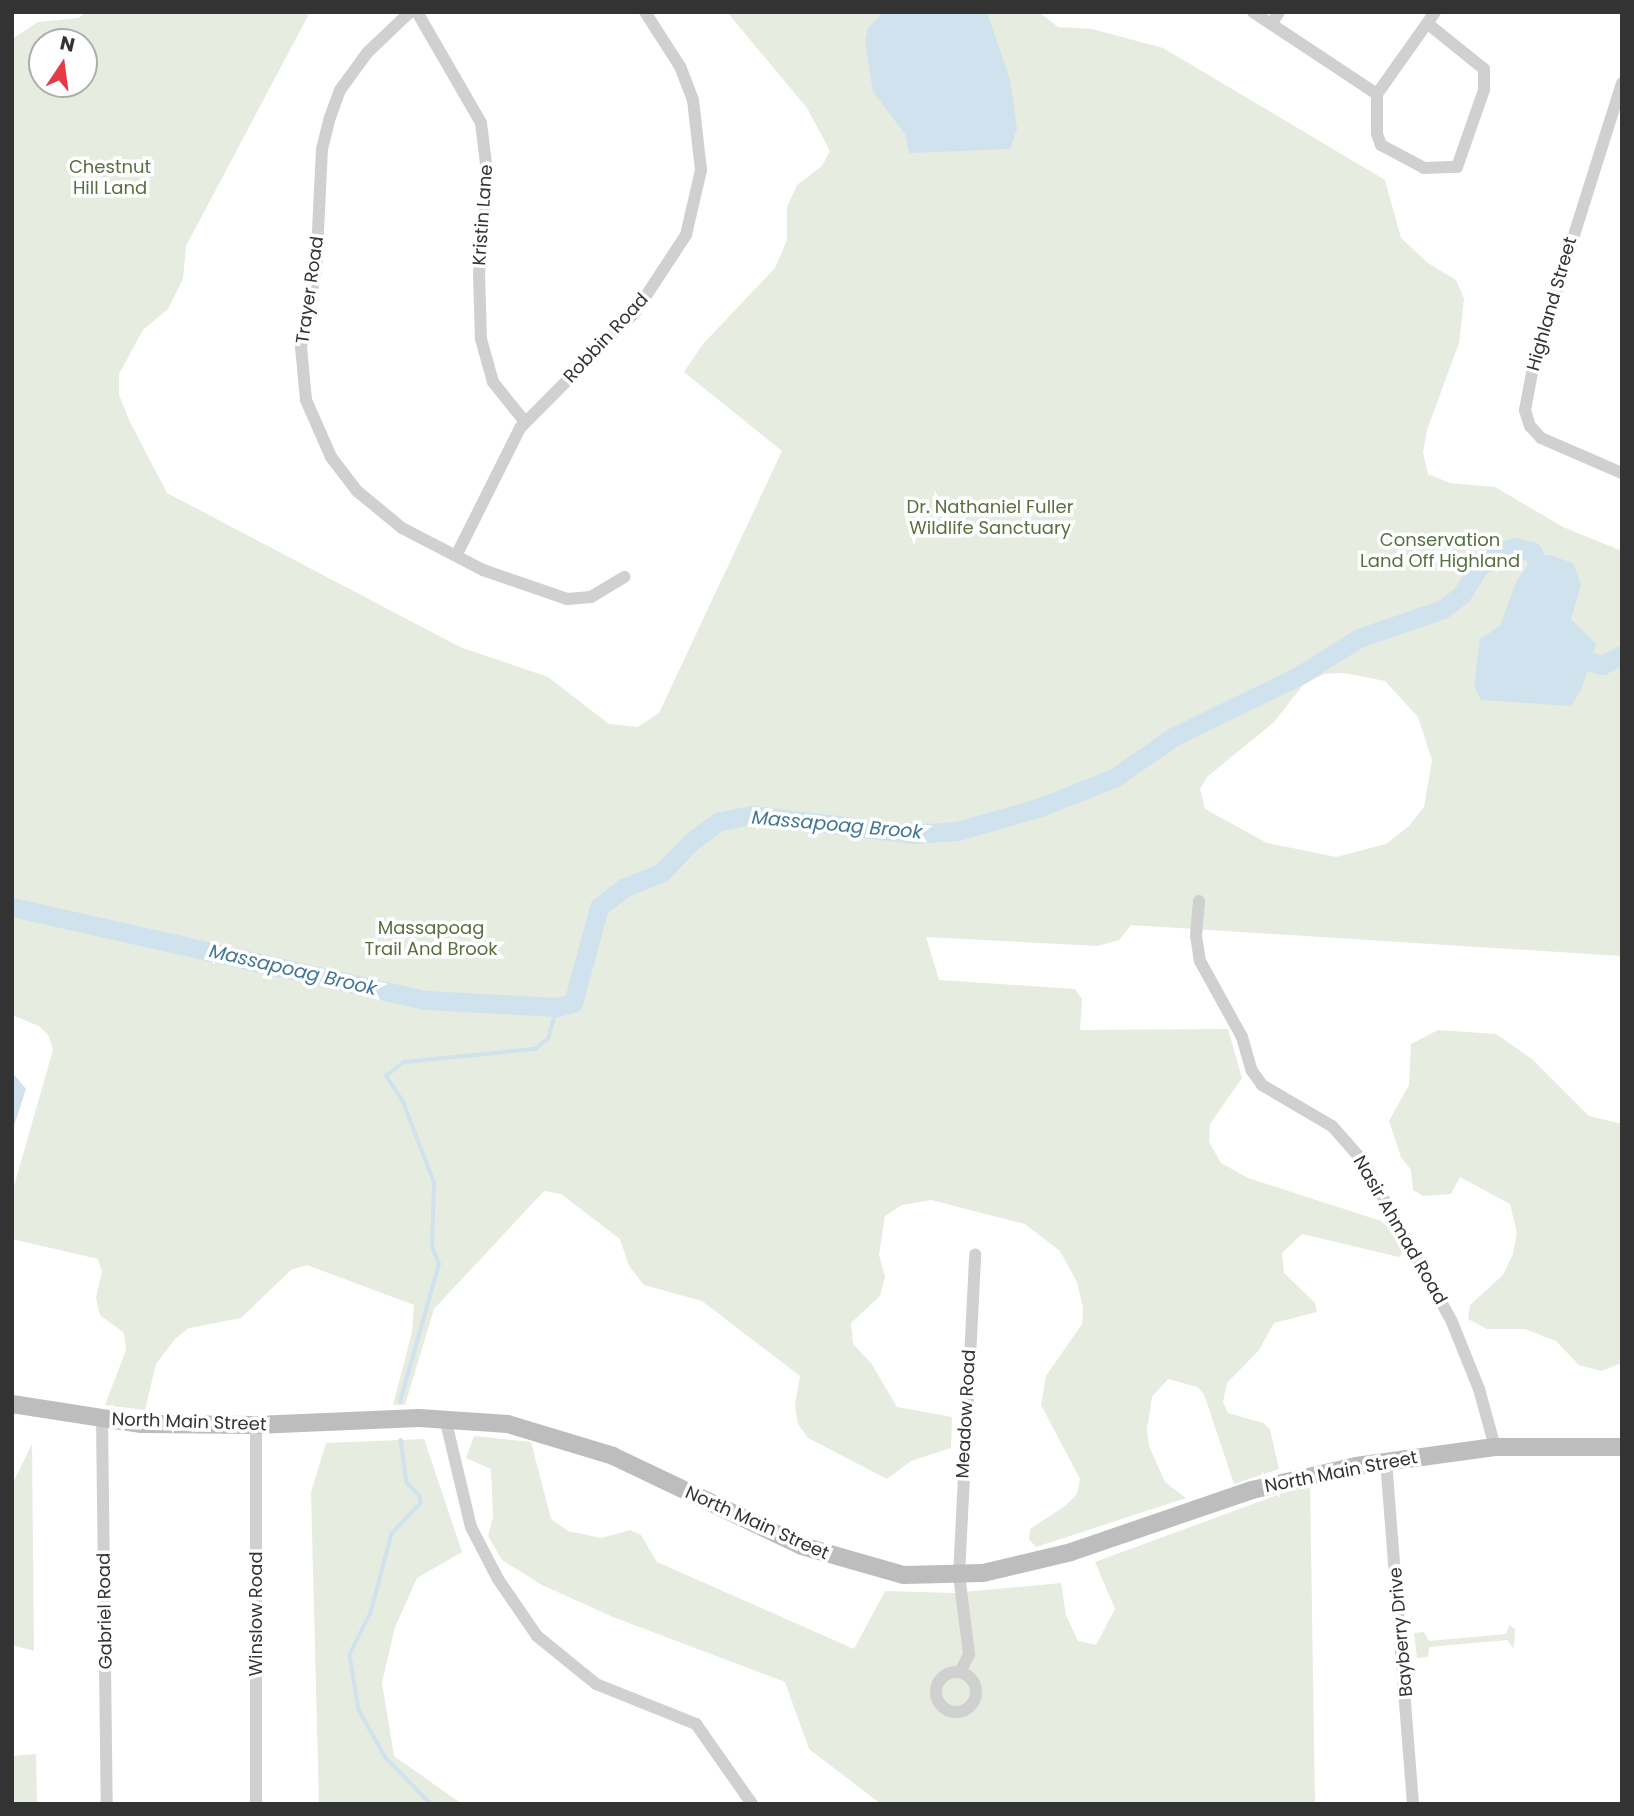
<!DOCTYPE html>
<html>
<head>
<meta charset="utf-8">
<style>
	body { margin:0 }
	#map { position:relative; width:1634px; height:1816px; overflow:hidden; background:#fff; font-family:Poppins,sans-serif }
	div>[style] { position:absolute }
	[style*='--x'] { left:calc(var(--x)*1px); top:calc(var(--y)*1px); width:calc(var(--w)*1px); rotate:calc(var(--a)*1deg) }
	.green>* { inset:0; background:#e6ecdf }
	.water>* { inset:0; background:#cfe2ee }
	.stream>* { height:3.5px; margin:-1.75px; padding:0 1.75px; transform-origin:1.75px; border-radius:1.75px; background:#cfe2ee }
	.river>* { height:19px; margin:-9.5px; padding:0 9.5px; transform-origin:9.5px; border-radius:9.5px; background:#cfe2ee }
	.minor>* { height:12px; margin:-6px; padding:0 6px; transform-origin:6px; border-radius:6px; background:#d0d0d0 }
	.minor>.ring { margin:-6px; padding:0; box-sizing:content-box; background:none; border:12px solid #d0d0d0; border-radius:50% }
	.secondary>* { height:18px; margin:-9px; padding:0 9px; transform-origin:9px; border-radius:9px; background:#bdbdbd }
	span { translate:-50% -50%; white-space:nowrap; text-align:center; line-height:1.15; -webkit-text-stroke:7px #fff; paint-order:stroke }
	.park-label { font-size:18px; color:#56703f }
	.street-label { font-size:18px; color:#333 }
	.water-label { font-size:19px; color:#3f7597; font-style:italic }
	.frame { position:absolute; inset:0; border:14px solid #333; pointer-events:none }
	.north { position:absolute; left:28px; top:28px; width:70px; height:70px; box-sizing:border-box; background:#fff; border:2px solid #adadad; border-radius:50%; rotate:13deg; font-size:19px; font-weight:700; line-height:28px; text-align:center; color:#333 }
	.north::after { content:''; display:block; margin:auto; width:24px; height:32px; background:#e63946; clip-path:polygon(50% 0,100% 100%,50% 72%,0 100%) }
</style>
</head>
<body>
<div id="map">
	<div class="green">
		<div style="clip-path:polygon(evenodd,86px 12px,310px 12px,186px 246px,183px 279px,168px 309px,143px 330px,119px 374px,119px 395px,130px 422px,167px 493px,460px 647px,548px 677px,609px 724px,638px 727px,659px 713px,782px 451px,684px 372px,703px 344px,775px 268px,787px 240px,787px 207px,797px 185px,822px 166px,830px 151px,807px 108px,727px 12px,1039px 12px,1058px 27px,1092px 29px,1163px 48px,1385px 180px,1401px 238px,1428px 263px,1456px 280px,1464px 299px,1459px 343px,1427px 430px,1423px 453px,1428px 474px,1450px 483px,1495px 487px,1563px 527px,1622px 551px,1622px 956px,1131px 925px,1119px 940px,1098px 946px,926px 937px,939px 980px,1075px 989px,1082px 999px,1080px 1030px,1228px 1029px,1242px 1078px,1210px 1124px,1209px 1142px,1221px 1163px,1248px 1178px,1381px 1221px,1391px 1230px,1403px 1252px,1399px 1257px,1302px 1234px,1282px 1253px,1284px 1273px,1315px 1303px,1317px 1312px,1274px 1323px,1259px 1350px,1227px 1383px,1223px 1402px,1228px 1413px,1263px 1423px,1270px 1429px,1279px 1469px,1234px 1484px,1204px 1394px,1197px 1387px,1168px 1379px,1152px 1397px,1147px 1429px,1149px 1446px,1165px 1482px,1186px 1498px,1036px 1547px,1029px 1539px,1030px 1529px,1065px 1506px,1077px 1494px,1080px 1479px,1041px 1405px,1046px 1376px,1082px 1324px,1083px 1308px,1077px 1282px,1060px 1251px,1025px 1224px,931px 1200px,902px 1205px,885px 1216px,879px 1255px,885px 1277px,880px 1296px,851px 1323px,853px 1344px,871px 1363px,897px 1407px,952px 1417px,951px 1448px,911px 1461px,887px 1479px,808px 1438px,798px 1424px,795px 1405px,800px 1376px,702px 1301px,644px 1285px,629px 1266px,620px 1239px,561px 1194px,544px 1191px,434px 1309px,405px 1405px,393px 1405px,412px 1332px,414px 1305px,307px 1265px,291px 1270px,241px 1318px,189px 1328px,175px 1339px,156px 1364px,145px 1410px,105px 1405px,126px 1350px,124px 1333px,100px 1315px,96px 1298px,102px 1272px,98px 1259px,12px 1239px,12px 1193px,53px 1050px,49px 1036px,39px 1026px,12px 1015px,12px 39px,38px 22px,79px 18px,86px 12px,42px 42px,84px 42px,84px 84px,42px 84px,42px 42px,86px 12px,1344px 673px,1385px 681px,1418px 717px,1432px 760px,1424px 807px,1409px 826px,1386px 844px,1336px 857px,1267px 843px,1205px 809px,1200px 789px,1207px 777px,1274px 722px,1303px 685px,1324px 674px,1344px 673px)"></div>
		<div style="clip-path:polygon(1438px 1030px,1496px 1034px,1532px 1059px,1589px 1116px,1622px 1124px,1622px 1363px,1601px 1371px,1579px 1365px,1556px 1341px,1525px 1329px,1487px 1329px,1468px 1319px,1470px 1305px,1503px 1275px,1513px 1254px,1517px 1233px,1510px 1204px,1460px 1177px,1451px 1194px,1423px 1196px,1413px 1190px,1411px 1170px,1401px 1157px,1389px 1121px,1409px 1085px,1411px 1044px)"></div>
		<div style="clip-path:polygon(474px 1436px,531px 1442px,551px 1519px,568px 1531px,601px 1538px,630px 1530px,641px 1535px,657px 1562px,854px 1649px,885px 1591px,953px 1593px,1061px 1583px,1066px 1615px,1078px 1641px,1096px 1645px,1115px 1609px,1095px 1562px,1310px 1483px,1315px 1804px,881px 1804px,809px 1749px,785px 1682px,613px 1617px,542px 1585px,502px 1560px,488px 1536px,493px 1517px,491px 1469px,466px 1458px)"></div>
		<div style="clip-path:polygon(424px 1439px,462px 1552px,417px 1578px,395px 1627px,382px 1683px,394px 1756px,462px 1804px,319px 1804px,311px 1492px,326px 1443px)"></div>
		<div style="clip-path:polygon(32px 1444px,34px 1651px,12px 1645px,12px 1485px)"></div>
		<div style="clip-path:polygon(1509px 1625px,1515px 1629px,1514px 1649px,1507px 1640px,1429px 1647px,1428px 1657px,1417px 1658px,1414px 1633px,1424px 1632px,1429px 1641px,1506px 1634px)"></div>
		<div style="clip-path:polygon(36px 1754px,37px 1804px,12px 1804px,12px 1756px)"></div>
	</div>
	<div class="water">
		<div style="clip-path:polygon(884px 12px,987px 12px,1010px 80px,1017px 129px,1010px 149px,909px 153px,905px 134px,873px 92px,865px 41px,868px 28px)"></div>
		<div style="clip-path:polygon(1549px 555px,1573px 563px,1581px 584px,1571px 619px,1596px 644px,1581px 690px,1571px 706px,1481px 700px,1474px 686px,1480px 639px,1500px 626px,1517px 580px,1535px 556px)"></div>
		<div style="clip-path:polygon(12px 1072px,26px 1089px,12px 1132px)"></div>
	</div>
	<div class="stream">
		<div style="--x:400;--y:1402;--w:143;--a:-74.2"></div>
		<div style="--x:439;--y:1264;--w:18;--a:-112"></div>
		<div style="--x:432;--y:1247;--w:64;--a:-88.2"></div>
		<div style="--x:434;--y:1183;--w:87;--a:-110.9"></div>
		<div style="--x:403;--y:1102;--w:31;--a:-123"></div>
		<div style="--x:386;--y:1076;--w:23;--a:-38"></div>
		<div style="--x:404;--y:1062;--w:132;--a:-5.7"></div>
		<div style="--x:535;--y:1049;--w:16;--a:-38"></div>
		<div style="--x:548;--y:1039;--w:33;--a:-74"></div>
		<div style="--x:401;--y:1440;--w:43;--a:82.1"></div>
		<div style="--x:407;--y:1483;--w:18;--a:45"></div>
		<div style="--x:420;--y:1496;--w:7;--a:82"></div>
		<div style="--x:421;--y:1503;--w:42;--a:133.1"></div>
		<div style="--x:392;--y:1534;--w:82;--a:104.9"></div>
		<div style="--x:371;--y:1613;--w:47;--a:116.6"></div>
		<div style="--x:350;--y:1655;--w:56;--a:80.7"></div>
		<div style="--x:359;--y:1710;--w:55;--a:60.6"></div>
		<div style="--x:386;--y:1758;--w:64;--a:45.6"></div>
	</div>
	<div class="river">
		<div style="--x:1570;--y:646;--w:12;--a:70"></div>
		<div style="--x:1574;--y:657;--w:29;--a:16"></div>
		<div style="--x:1602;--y:665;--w:22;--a:-27"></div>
		<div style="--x:12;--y:907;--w:423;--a:12.7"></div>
		<div style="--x:425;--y:1000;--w:132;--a:3"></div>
		<div style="--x:557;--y:1007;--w:16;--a:-14"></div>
		<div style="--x:573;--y:1003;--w:99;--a:-74.8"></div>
		<div style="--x:599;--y:907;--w:31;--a:-38"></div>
		<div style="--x:623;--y:888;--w:41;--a:-21.5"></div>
		<div style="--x:661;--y:873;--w:45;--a:-45.9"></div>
		<div style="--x:692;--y:841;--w:34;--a:-36"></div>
		<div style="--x:720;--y:821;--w:33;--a:-11"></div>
		<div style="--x:752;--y:815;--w:162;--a:6.7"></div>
		<div style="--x:913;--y:834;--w:44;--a:-3.9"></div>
		<div style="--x:957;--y:831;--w:84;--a:-15.9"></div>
		<div style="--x:1038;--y:808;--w:82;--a:-21.5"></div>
		<div style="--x:1114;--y:778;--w:72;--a:-34.8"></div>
		<div style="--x:1173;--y:737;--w:141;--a:-26"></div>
		<div style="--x:1300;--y:675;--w:70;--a:-32.1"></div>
		<div style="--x:1359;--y:638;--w:89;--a:-19"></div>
		<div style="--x:1443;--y:609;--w:24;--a:-38"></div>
		<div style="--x:1462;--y:594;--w:32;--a:-58"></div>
		<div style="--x:1479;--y:567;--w:28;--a:-35"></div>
		<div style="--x:1502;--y:551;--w:13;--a:-18"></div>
		<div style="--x:1514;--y:547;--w:18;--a:13"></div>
		<div style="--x:1532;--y:551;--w:31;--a:65"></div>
	</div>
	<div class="minor">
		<div style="--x:410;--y:12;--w:59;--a:136.4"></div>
		<div style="--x:367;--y:53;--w:46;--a:126.1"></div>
		<div style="--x:340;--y:90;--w:29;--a:110"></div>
		<div style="--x:330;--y:117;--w:33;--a:104"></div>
		<div style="--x:322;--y:149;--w:122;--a:92.8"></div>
		<div style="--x:316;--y:271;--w:77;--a:101.2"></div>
		<div style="--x:301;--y:347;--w:53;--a:84.6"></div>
		<div style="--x:306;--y:400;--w:62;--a:66.3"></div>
		<div style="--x:331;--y:457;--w:43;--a:52.6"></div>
		<div style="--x:357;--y:491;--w:58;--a:39.4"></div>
		<div style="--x:402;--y:528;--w:91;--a:27.4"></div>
		<div style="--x:483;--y:570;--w:89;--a:19"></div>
		<div style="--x:567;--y:599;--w:24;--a:-5"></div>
		<div style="--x:591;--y:597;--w:39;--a:-31"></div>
		<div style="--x:417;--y:12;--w:128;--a:60"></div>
		<div style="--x:481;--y:123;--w:57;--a:83"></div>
		<div style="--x:488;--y:180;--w:93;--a:95.5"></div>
		<div style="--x:479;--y:273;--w:66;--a:88.3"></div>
		<div style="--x:481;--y:339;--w:45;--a:74.4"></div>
		<div style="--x:493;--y:382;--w:51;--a:51.3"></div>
		<div style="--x:1253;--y:12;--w:149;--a:33.5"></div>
		<div style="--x:1271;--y:24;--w:14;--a:-56"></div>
		<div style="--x:1622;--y:83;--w:293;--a:107.5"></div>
		<div style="--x:1534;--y:362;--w:49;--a:100.6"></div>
		<div style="--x:1525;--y:410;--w:17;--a:73"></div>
		<div style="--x:1530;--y:426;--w:16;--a:47"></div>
		<div style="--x:1541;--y:438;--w:88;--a:23.4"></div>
		<div style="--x:1377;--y:94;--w:40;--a:90"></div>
		<div style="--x:1377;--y:134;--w:12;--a:70"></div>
		<div style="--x:1381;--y:145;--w:49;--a:28.1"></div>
		<div style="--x:1424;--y:168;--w:33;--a:-2"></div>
		<div style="--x:1457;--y:167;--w:82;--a:-70.7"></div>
		<div style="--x:1484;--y:90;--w:21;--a:-90"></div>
		<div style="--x:1484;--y:69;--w:72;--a:-141.2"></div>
		<div style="--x:1377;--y:94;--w:100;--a:-54.7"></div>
		<div style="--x:456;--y:556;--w:143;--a:-63.4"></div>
		<div style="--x:520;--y:428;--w:165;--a:-45.2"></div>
		<div style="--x:636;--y:311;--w:91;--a:-56.7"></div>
		<div style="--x:686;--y:235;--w:67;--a:-77"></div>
		<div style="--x:701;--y:170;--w:70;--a:-96.5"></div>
		<div style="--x:693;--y:100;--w:34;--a:-111"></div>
		<div style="--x:681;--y:68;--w:67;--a:-122.7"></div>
		<div style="--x:1199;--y:901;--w:35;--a:95"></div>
		<div style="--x:1196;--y:936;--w:25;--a:81"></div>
		<div style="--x:1200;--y:961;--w:87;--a:61.1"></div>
		<div style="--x:1242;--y:1037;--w:35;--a:74"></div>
		<div style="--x:1252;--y:1071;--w:17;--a:54"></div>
		<div style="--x:1262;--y:1085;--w:81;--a:30.4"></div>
		<div style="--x:1332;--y:1126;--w:45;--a:48.6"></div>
		<div style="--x:1362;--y:1160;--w:185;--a:60.9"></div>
		<div style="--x:1452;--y:1322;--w:72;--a:68.1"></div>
		<div style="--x:1479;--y:1389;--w:60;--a:74.6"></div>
		<div style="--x:445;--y:1418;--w:112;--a:76.6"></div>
		<div style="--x:471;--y:1527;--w:59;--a:62.6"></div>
		<div style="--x:498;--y:1579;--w:69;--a:55.6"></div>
		<div style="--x:537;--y:1636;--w:76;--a:39.1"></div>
		<div style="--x:596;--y:1684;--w:108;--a:21.8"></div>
		<div style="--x:696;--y:1724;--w:98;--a:55"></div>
		<div style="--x:102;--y:1419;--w:385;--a:89.3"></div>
		<div style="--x:1386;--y:1461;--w:344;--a:85.5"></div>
		<div style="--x:960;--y:1672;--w:20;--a:-63"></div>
		<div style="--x:969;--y:1654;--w:80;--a:-97.2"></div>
		<div style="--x:959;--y:1575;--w:321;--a:-87.1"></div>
		<div class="ring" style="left:936px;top:1672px;width:28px;height:28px"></div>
		<div style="--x:256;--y:1804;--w:379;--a:-90"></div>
	</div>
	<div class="secondary">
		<div style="--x:12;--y:1404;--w:131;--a:8.8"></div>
		<div style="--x:141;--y:1424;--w:115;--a:0.5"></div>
		<div style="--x:256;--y:1425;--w:163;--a:-2.5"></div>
		<div style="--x:419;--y:1418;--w:89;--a:3.9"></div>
		<div style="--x:508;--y:1424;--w:110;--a:16.9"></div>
		<div style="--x:613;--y:1456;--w:209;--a:25.5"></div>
		<div style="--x:802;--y:1546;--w:106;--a:15.9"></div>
		<div style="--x:904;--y:1575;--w:79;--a:-1.5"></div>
		<div style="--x:983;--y:1573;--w:90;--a:-13.4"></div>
		<div style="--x:1071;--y:1552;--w:191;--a:-18.9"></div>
		<div style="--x:1252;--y:1490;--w:107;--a:-13"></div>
		<div style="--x:1356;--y:1466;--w:140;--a:-7.8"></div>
		<div style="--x:1495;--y:1447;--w:127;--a:0"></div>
	</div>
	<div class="park-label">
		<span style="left:110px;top:178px">Chestnut<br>Hill Land</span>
		<span style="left:990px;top:518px">Dr. Nathaniel Fuller<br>Wildlife Sanctuary</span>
		<span style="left:1440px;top:551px">Conservation<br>Land Off Highland</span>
		<span style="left:431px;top:939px">Massapoag<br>Trail And Brook</span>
	</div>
	<div class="street-label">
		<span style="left:483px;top:215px;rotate:-86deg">Kristin Lane</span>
		<span style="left:310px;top:290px;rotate:-82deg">Trayer Road</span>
		<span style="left:1552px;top:304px;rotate:-74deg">Highland Street</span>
		<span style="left:606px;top:338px;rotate:-47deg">Robbin Road</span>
		<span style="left:1400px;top:1230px;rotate:60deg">Nasir Ahmad Road</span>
		<span style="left:966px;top:1414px;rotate:-87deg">Meadow Road</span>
		<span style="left:189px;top:1422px;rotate:2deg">North Main Street</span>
		<span style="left:1341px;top:1472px;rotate:-11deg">North Main Street</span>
		<span style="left:757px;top:1523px;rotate:24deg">North Main Street</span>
		<span style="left:105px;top:1611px;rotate:-91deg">Gabriel Road</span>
		<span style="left:256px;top:1614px;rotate:-90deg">Winslow Road</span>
		<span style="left:1401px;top:1632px;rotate:-95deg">Bayberry Drive</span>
	</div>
	<div class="water-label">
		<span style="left:837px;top:825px;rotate:5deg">Massapoag Brook</span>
		<span style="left:293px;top:970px;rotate:13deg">Massapoag Brook</span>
	</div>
	<div class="frame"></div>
	<div class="north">N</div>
</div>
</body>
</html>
